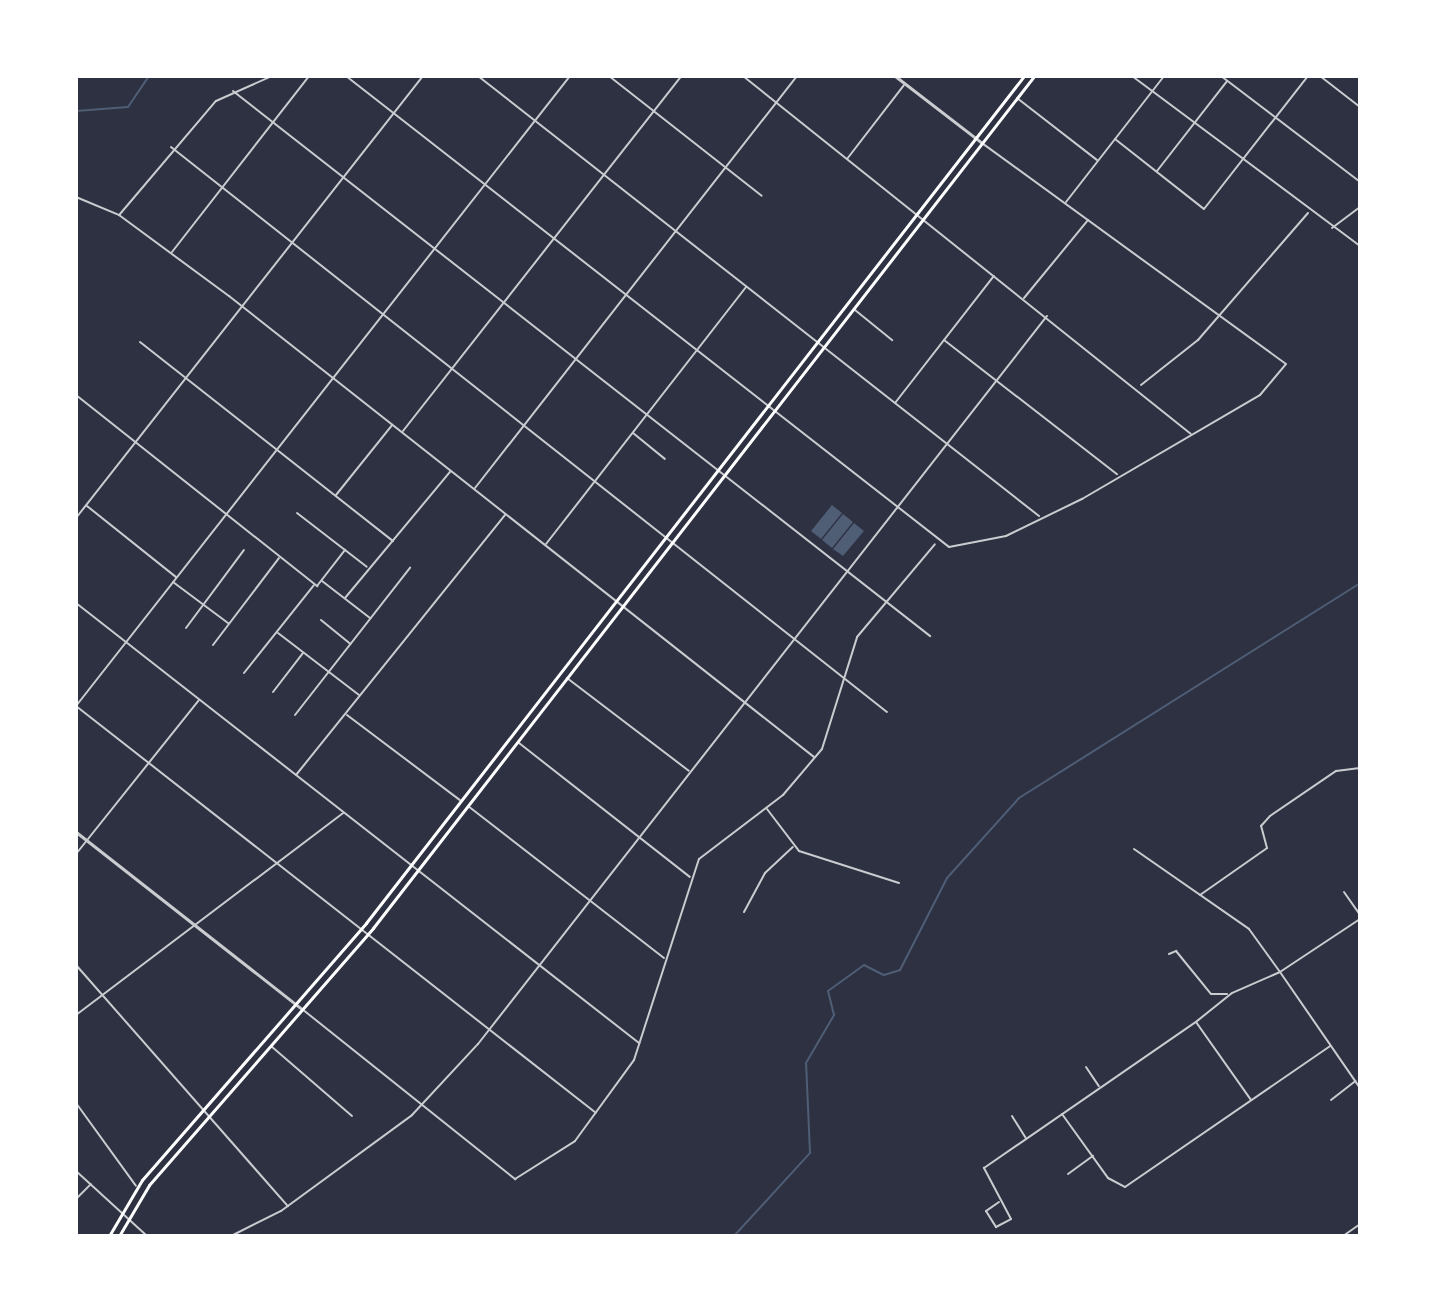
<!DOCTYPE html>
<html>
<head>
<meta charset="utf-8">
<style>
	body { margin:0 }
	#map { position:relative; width:1436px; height:1312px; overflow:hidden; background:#2d3142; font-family:Karla,sans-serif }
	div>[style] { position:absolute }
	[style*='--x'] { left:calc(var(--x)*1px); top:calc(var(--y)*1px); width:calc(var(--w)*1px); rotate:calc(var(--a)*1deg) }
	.water>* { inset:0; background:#4f5d75 }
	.stream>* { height:2px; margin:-1px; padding:0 1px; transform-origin:1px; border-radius:1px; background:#4f5d75 }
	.minor>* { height:2px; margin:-1px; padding:0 1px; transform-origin:1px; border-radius:1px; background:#caccd0 }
	.tertiary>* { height:3px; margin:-1.5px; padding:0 1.5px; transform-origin:1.5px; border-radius:1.5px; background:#caccd0 }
	.secondary>* { height:3px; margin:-1.5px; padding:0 1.5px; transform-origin:1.5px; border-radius:1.5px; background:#fff }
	span { translate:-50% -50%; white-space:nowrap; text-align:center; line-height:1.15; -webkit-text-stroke:7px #fff; paint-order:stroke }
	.frame { position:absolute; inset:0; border:78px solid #fff; pointer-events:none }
</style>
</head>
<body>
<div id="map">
	<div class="water">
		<div style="clip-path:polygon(832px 505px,842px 513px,821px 539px,811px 531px)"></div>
		<div style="clip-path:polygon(843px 514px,853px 522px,832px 548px,822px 540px)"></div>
		<div style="clip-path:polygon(854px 523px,864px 531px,843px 556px,833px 549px)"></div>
	</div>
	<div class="stream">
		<div style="--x:76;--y:111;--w:52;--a:-4.4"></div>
		<div style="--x:128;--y:107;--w:37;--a:-56"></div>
		<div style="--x:734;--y:1236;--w:113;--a:-47.5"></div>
		<div style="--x:810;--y:1153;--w:90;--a:-92.5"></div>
		<div style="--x:806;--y:1063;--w:56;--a:-59.7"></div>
		<div style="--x:834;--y:1015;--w:25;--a:-104"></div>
		<div style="--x:828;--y:991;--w:44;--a:-35.8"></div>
		<div style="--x:864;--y:965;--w:22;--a:27"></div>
		<div style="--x:884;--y:975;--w:17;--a:-17"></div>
		<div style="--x:900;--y:970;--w:103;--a:-62.9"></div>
		<div style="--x:947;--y:878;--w:108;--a:-48"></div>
		<div style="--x:1019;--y:798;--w:403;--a:-32.2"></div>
	</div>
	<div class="minor">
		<div style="--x:346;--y:76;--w:765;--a:37.99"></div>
		<div style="--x:949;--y:547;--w:58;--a:-10.9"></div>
		<div style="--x:1006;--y:536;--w:85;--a:-26"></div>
		<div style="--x:1082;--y:499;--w:206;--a:-30.3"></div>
		<div style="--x:1260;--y:395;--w:40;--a:-50"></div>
		<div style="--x:1286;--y:364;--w:374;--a:-144"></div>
		<div style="--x:478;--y:76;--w:713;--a:38.11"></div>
		<div style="--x:609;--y:76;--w:194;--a:38.1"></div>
		<div style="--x:743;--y:76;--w:573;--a:38.63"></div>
		<div style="--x:1132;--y:76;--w:284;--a:36.7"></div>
		<div style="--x:1221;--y:76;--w:175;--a:37.3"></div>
		<div style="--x:1320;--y:76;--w:51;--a:37.8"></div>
		<div style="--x:233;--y:91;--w:885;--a:38.02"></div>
		<div style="--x:1017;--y:98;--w:101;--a:37.8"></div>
		<div style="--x:1115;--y:139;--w:113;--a:38.2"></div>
		<div style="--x:1204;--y:209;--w:169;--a:-52"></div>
		<div style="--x:171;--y:147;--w:912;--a:38.28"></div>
		<div style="--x:847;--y:159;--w:93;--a:-52.4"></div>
		<div style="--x:1157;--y:171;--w:114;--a:-52.1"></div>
		<div style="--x:76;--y:197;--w:47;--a:22.7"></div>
		<div style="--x:119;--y:215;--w:137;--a:36.4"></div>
		<div style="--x:229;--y:296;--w:745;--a:38.24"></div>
		<div style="--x:1066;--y:202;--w:160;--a:-52.1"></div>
		<div style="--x:120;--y:214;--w:148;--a:-49.7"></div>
		<div style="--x:216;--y:101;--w:61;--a:-24.1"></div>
		<div style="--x:1332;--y:228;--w:35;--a:-37"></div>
		<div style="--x:172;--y:252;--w:223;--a:-52.1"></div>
		<div style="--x:1024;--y:298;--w:101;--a:-50.6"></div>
		<div style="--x:855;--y:310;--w:48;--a:39"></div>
		<div style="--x:944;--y:340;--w:219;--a:37.8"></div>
		<div style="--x:140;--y:342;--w:322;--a:38.2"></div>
		<div style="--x:1141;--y:385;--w:73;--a:-38.3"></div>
		<div style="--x:1198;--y:340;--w:168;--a:-49.1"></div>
		<div style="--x:76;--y:395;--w:308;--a:38.4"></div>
		<div style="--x:317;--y:586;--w:46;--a:-52.1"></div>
		<div style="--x:895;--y:403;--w:161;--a:-52.1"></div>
		<div style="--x:403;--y:431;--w:451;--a:-51.9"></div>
		<div style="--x:633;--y:433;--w:41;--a:39.1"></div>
		<div style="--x:475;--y:488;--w:523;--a:-51.99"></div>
		<div style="--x:336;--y:495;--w:90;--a:-51.3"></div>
		<div style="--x:87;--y:506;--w:114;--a:38.6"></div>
		<div style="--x:297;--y:513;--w:88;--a:37.6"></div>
		<div style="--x:76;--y:518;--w:562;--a:-51.87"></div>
		<div style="--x:546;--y:544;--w:326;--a:-52.1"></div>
		<div style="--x:322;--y:581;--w:61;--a:37.6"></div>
		<div style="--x:173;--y:582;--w:69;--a:36.7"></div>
		<div style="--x:345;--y:598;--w:165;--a:-50.2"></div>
		<div style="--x:76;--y:603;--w:715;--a:38.01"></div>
		<div style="--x:321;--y:620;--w:38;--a:39"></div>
		<div style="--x:186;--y:628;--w:97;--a:-53.4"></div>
		<div style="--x:278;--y:633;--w:102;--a:37.4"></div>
		<div style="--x:213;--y:645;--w:109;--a:-52.8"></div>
		<div style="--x:244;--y:673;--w:112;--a:-51.5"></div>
		<div style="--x:567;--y:678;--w:153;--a:37.3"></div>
		<div style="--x:273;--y:692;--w:49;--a:-52.4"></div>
		<div style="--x:76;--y:706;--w:801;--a:-51.9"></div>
		<div style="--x:76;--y:706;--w:660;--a:38.05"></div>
		<div style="--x:295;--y:715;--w:187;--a:-52"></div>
		<div style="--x:347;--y:715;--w:141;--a:37"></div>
		<div style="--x:519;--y:743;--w:217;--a:38.1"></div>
		<div style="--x:296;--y:775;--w:334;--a:-51.2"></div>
		<div style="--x:468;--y:806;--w:248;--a:37.8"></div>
		<div style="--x:767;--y:809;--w:53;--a:52.7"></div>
		<div style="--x:799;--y:851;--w:105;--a:17.7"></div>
		<div style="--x:1134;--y:849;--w:140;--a:34.8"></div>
		<div style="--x:1249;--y:929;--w:53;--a:54.2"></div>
		<div style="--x:1280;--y:972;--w:52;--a:156.4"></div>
		<div style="--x:1232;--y:993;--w:45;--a:141.3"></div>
		<div style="--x:76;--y:854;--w:197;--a:-51.4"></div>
		<div style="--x:1344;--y:892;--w:28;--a:55"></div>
		<div style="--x:1200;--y:895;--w:82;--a:-35"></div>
		<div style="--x:1267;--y:848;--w:23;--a:-105"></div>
		<div style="--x:1261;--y:826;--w:13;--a:-48"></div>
		<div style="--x:1270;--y:816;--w:80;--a:-34.3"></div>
		<div style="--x:1336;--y:771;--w:24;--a:-7"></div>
		<div style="--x:744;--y:912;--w:44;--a:-61.7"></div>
		<div style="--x:765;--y:873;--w:38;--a:-43"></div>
		<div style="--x:1360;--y:919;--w:96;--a:146.5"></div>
		<div style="--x:1280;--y:972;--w:141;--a:55.4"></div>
		<div style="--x:1169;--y:954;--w:8;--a:-23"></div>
		<div style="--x:1176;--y:951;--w:55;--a:50.9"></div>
		<div style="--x:1211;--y:994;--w:16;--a:0"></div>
		<div style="--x:76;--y:965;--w:321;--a:48.7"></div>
		<div style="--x:302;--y:1009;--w:273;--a:38.6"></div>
		<div style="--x:515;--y:1179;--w:71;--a:-32.3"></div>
		<div style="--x:575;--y:1141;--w:100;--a:-53.9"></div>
		<div style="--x:634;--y:1060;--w:211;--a:-72.1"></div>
		<div style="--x:699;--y:859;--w:106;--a:-37.3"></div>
		<div style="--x:783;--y:795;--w:60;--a:-49.7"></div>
		<div style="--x:822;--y:749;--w:117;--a:-72.6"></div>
		<div style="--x:857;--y:637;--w:121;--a:-50"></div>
		<div style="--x:76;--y:1015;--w:335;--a:-37.1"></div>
		<div style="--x:271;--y:1046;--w:107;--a:40.8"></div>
		<div style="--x:1086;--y:1067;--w:23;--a:56"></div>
		<div style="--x:1331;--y:1100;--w:31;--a:-38"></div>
		<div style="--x:76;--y:1103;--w:102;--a:54.1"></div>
		<div style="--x:1062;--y:1114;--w:79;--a:54.3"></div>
		<div style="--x:1108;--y:1178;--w:19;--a:28"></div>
		<div style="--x:1125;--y:1187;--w:249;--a:-34.5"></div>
		<div style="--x:1012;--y:1116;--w:26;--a:58"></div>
		<div style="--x:76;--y:1171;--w:96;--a:42.5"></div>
		<div style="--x:1068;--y:1174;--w:31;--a:-36"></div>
		<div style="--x:76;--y:1199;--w:21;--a:-45"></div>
		<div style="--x:999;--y:1202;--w:16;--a:145"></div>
		<div style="--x:986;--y:1211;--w:19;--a:58"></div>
		<div style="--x:996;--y:1227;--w:17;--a:-28"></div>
		<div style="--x:1011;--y:1219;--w:58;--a:-117.9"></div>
		<div style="--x:984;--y:1168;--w:257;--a:-34.6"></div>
		<div style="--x:1196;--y:1022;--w:95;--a:54.8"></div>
		<div style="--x:231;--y:1236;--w:56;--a:-26.6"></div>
		<div style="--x:281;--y:1211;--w:162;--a:-36.2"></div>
		<div style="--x:412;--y:1115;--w:97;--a:-47.1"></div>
		<div style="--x:478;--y:1044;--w:924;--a:-51.99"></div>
		<div style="--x:1343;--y:1236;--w:21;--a:-35"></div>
	</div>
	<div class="tertiary">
		<div style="--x:895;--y:76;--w:110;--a:37.6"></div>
		<div style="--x:76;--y:832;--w:287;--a:38.1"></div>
	</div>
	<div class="secondary">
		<div style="--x:109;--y:1236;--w:65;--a:-59.5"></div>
		<div style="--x:142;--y:1180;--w:341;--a:-48.9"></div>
		<div style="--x:366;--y:923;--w:1073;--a:-52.16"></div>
		<div style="--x:119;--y:1236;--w:59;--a:-59.5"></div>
		<div style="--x:149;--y:1185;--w:341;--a:-48.9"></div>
		<div style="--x:373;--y:928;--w:1078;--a:-52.19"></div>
	</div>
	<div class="frame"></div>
</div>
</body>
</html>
